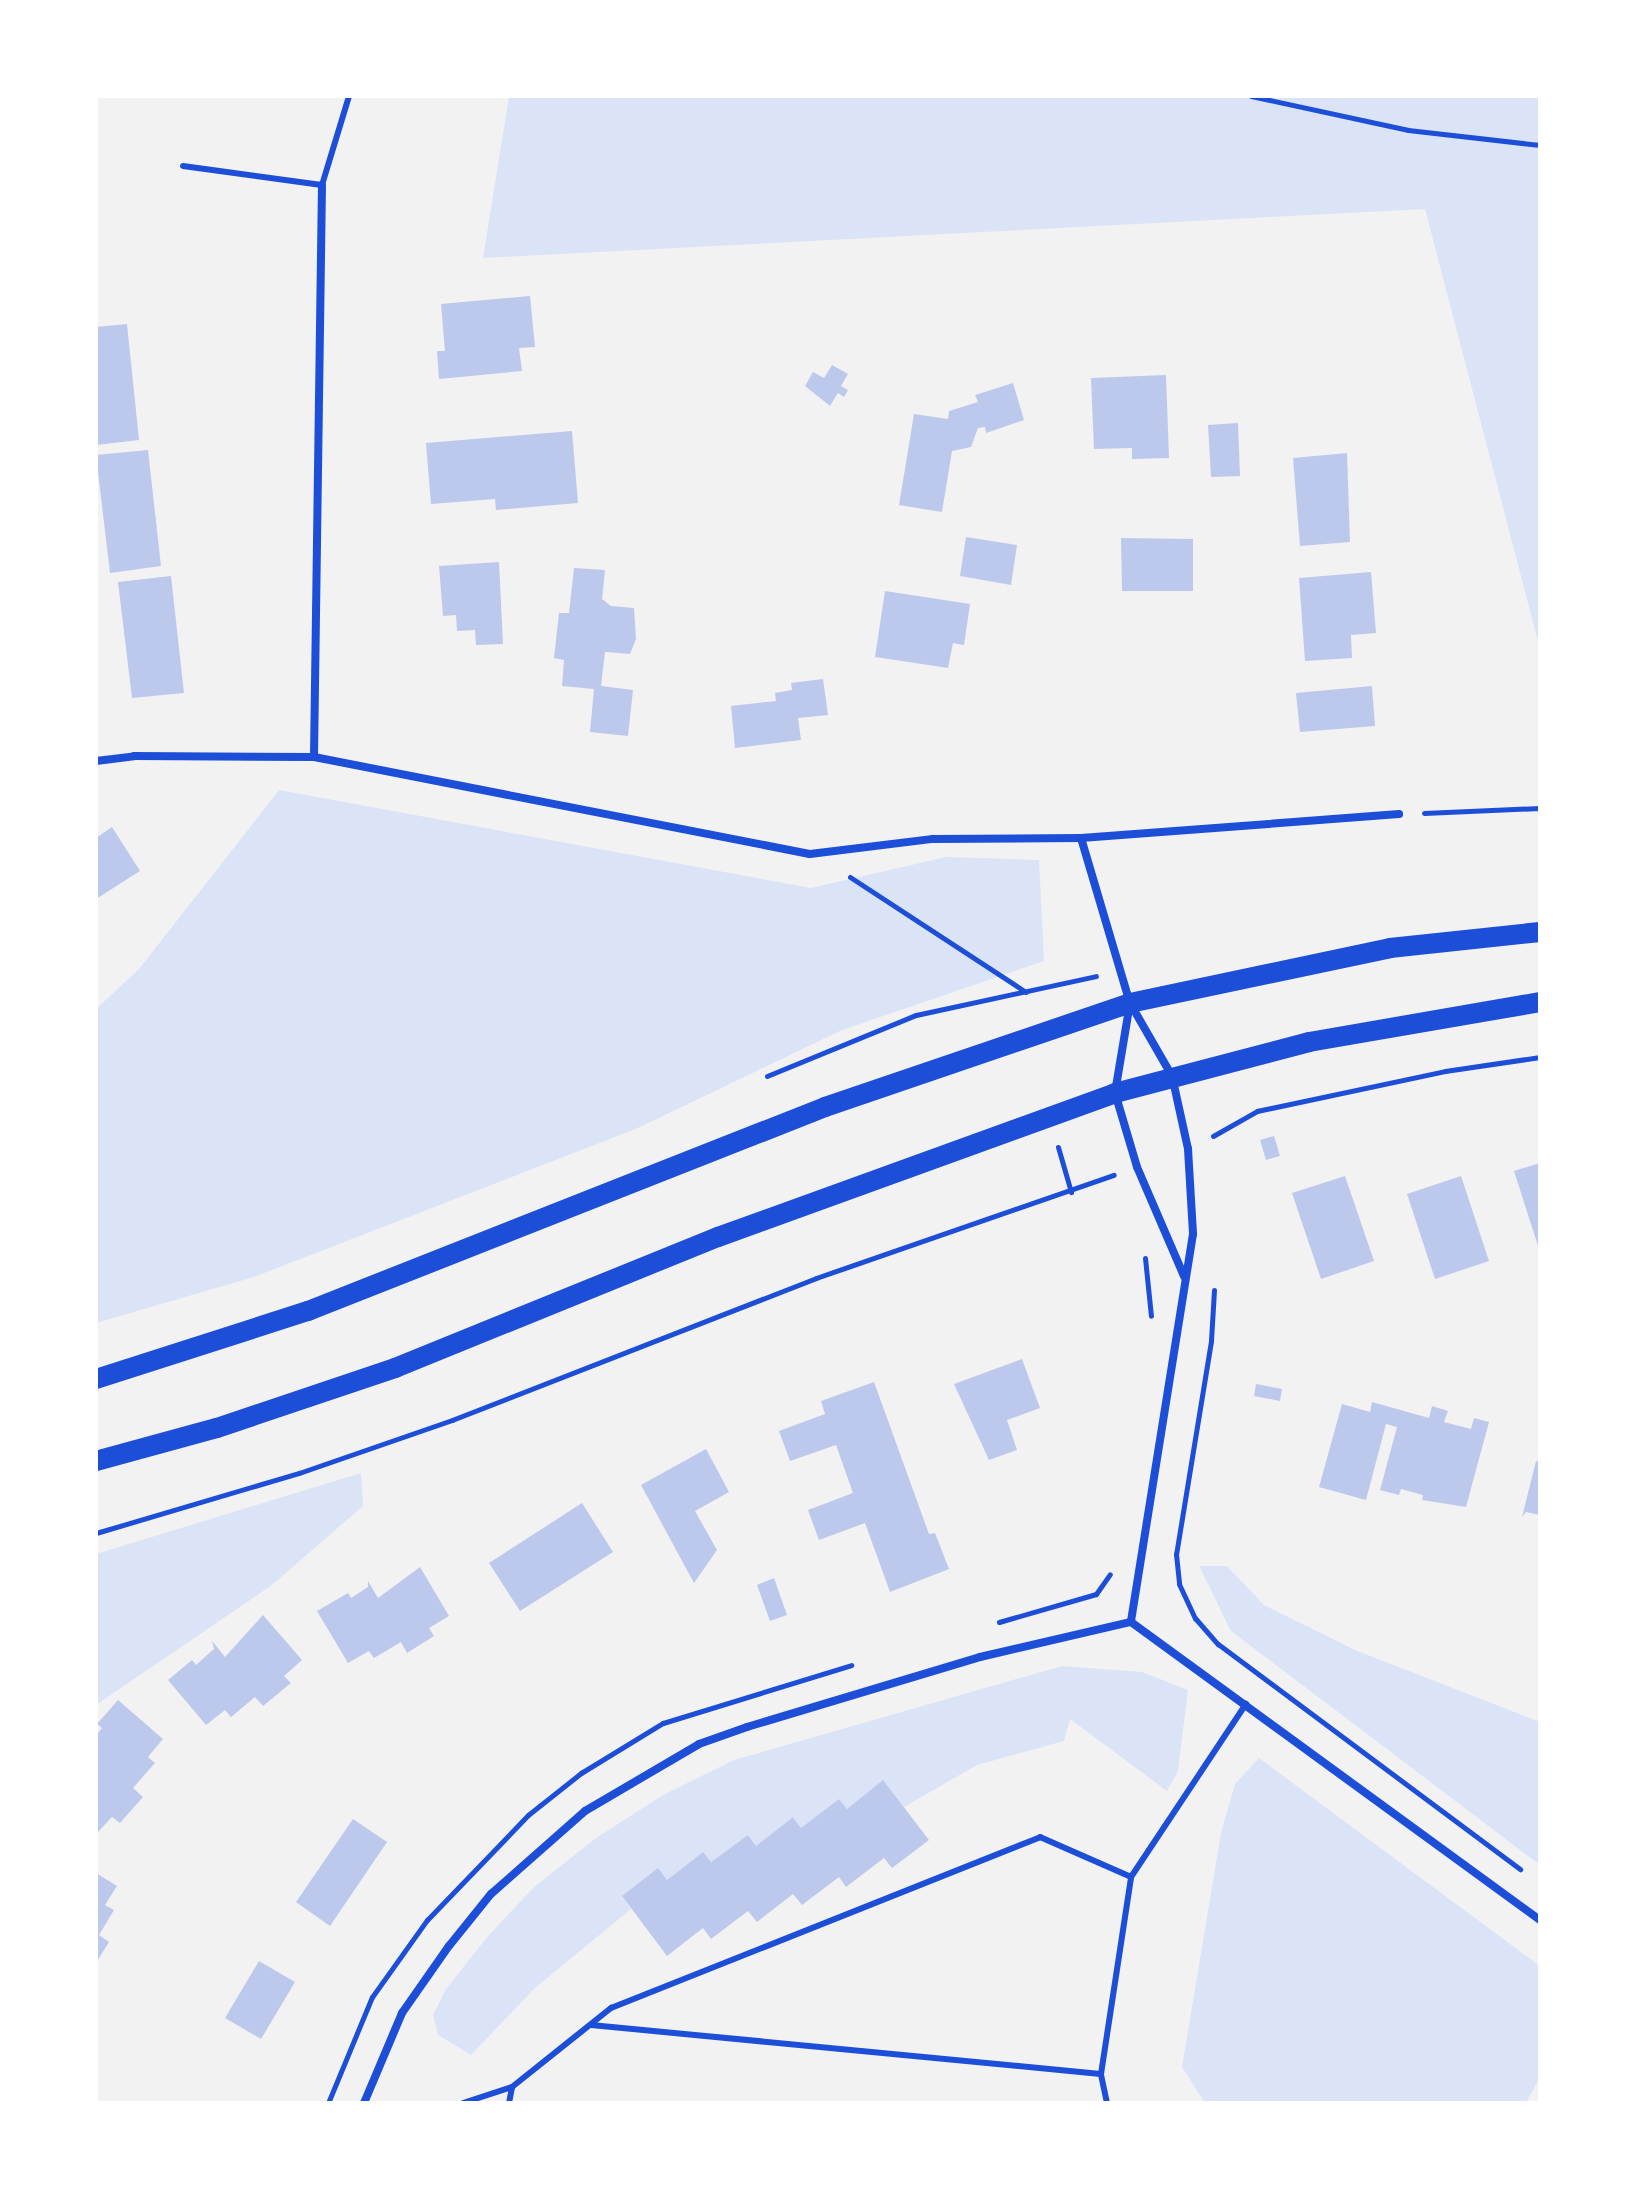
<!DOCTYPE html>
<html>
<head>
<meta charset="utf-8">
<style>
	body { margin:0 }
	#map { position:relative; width:1636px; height:2199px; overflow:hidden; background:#f2f2f2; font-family:Helvetica,sans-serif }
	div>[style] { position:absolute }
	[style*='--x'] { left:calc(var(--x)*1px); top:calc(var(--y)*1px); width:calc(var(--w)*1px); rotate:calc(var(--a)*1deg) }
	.green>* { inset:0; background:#dbe4f7 }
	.building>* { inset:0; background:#bdc9ec }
	.path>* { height:5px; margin:-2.5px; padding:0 2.5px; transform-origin:2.5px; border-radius:2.5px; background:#1d4ed8 }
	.service>* { height:6px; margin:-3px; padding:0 3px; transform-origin:3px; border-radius:3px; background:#1d4ed8 }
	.minor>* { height:8px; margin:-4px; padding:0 4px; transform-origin:4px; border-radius:4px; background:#1d4ed8 }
	.primary>* { height:20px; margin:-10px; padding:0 10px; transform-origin:10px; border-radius:10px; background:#1d4ed8 }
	span { translate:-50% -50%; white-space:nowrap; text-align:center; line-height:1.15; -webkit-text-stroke:6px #fff; paint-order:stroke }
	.frame { position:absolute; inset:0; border:98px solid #fff; pointer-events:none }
</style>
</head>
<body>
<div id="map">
	<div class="green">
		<div style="clip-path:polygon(509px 96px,1540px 96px,1540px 649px,1425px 209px,483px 258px)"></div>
		<div style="clip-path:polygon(279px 790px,811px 888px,946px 857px,1039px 860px,1044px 961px,842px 1030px,638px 1128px,254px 1277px,96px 1323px,96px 1009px,139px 969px)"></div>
		<div style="clip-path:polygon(361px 1473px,363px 1506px,272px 1585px,96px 1705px,96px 1554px)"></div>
		<div style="clip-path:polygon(1199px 1566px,1227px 1566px,1264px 1605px,1355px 1650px,1540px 1722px,1540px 1865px,1231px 1631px)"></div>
		<div style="clip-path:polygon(1062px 1666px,1142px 1672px,1188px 1690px,1178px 1771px,1167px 1791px,1070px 1719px,1064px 1741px,977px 1765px,904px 1807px,883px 1781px,847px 1809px,839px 1799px,801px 1828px,793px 1817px,756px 1846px,748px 1835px,711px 1862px,703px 1852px,667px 1880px,657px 1869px,622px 1896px,631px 1909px,535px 1988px,471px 2055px,438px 2035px,433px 2015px,446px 1989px,488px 1936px,534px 1887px,596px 1838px,663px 1795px,734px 1760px)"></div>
		<div style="clip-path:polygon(1259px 1758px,1540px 1966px,1540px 2077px,1526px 2103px,1205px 2103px,1182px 2067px,1221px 1833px,1235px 1784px)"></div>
	</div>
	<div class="building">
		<div style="clip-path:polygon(530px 296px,535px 347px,519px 348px,522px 371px,439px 379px,437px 351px,445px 351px,441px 304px)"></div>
		<div style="clip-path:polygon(127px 324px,139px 440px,96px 445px,96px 327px)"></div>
		<div style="clip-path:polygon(832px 365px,848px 374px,841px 386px,848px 390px,844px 397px,838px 393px,830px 406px,805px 386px,813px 372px,824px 378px)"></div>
		<div style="clip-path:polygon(1166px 375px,1169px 458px,1132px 459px,1132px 448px,1094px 449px,1091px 378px)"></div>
		<div style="clip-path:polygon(1013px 383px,1024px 420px,986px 433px,985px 427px,978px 428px,971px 447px,952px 451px,942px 512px,899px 505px,914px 414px,948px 419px,949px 411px,978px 402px,975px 395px)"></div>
		<div style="clip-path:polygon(1238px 423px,1240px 476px,1211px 477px,1208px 425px)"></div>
		<div style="clip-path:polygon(572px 431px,578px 503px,496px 510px,495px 499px,431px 504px,426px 443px)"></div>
		<div style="clip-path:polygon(148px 450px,161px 566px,110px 573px,96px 455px)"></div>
		<div style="clip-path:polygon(1347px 453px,1350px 542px,1300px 546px,1293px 458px)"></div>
		<div style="clip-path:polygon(966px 537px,1017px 545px,1011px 585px,960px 576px)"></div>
		<div style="clip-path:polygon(1121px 538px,1193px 539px,1193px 591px,1122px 591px)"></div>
		<div style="clip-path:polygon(499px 562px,503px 644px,476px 645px,475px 630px,457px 631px,456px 615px,443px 616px,439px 566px)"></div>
		<div style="clip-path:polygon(574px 568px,605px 570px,602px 599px,611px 606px,634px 608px,636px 639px,630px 654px,605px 652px,601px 686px,633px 690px,628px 736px,590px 732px,594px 689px,562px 686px,564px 660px,554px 658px,559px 613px,569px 613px)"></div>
		<div style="clip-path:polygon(1371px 572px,1376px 633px,1351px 635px,1352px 658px,1305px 661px,1299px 578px)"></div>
		<div style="clip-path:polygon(171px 576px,184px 693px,132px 698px,118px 582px)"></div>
		<div style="clip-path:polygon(885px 591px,970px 604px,964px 645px,953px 643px,948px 668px,875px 657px)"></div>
		<div style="clip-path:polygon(823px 679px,828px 715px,798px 718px,801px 740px,735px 748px,731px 706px,776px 701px,775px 693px,792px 690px,791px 683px)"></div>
		<div style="clip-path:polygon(1372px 686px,1375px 726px,1300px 732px,1296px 693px)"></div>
		<div style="clip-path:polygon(112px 827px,140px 871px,96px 899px,96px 838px)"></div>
		<div style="clip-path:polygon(1274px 1136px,1280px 1156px,1266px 1160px,1260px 1140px)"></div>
		<div style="clip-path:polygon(1540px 1163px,1540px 1249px,1539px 1249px,1514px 1171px)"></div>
		<div style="clip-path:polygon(1345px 1176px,1374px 1261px,1321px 1279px,1292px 1193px)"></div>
		<div style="clip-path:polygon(1461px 1176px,1489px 1261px,1435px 1279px,1407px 1194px)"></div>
		<div style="clip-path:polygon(1022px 1359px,1040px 1408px,1007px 1420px,1017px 1450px,989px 1460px,954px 1384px)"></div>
		<div style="clip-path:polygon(874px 1382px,929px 1534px,935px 1533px,949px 1569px,890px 1592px,865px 1523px,819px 1540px,808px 1510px,853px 1493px,836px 1445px,790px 1461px,779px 1431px,825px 1414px,821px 1401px)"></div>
		<div style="clip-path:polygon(1256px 1384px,1282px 1389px,1280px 1401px,1254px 1396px)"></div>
		<div style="clip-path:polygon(1372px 1402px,1429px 1418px,1432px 1406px,1448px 1411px,1444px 1422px,1471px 1429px,1474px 1418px,1489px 1422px,1466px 1507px,1422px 1500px,1423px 1495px,1401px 1489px,1399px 1495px,1380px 1490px,1397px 1427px,1386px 1424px,1366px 1500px,1319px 1487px,1342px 1404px,1370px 1412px)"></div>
		<div style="clip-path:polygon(706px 1449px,729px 1492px,695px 1511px,717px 1550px,694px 1583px,641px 1485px)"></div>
		<div style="clip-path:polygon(1536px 1461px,1540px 1462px,1540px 1515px,1526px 1512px,1522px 1517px)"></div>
		<div style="clip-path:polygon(582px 1503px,613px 1552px,520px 1611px,489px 1563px)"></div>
		<div style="clip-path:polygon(420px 1567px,449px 1616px,429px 1628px,434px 1636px,407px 1653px,401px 1642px,374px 1658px,369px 1651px,348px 1663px,317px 1611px,348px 1593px,351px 1598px,368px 1587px,368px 1581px,378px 1598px)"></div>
		<div style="clip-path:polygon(774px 1578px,787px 1615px,770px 1621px,757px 1585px)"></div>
		<div style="clip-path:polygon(263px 1615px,302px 1660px,284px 1676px,291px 1683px,263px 1706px,255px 1697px,231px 1717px,225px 1710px,206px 1725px,168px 1680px,192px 1660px,196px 1665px,214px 1649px,212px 1641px,225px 1657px)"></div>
		<div style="clip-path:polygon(118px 1700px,163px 1739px,148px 1757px,155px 1763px,133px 1788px,143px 1797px,120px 1823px,112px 1817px,96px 1834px,96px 1735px,102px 1728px,97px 1724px)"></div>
		<div style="clip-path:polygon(883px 1780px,929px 1840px,892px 1868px,884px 1858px,846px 1887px,839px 1877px,802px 1905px,793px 1894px,757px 1922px,748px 1911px,711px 1939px,703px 1928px,667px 1956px,622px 1896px,658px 1868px,667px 1880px,703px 1852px,711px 1862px,748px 1835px,756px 1846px,793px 1817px,801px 1828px,839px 1799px,847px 1809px)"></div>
		<div style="clip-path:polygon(353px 1819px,387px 1842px,330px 1926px,296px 1902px)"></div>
		<div style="clip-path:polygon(96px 1873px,117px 1886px,105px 1905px,114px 1910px,99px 1935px,109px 1942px,96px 1963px)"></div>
		<div style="clip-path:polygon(259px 1961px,295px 1982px,261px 2039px,225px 2018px)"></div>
	</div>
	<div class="path">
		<div style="--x:1251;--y:96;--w:161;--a:12.2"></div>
		<div style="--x:1408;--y:130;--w:133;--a:6.5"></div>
		<div style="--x:1424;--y:813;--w:116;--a:-2.5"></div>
		<div style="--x:850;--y:877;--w:210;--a:33.2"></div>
		<div style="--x:767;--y:1076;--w:161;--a:-22.3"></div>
		<div style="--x:916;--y:1015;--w:184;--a:-12.2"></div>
		<div style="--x:1213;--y:1136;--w:51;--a:-29.6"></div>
		<div style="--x:1257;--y:1111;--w:192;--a:-12"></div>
		<div style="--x:1445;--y:1071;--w:96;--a:-8.4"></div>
		<div style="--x:1058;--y:1147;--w:47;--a:73.9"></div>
		<div style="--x:1145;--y:1258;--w:58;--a:84.1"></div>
		<div style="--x:1214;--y:1290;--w:51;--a:93.4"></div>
		<div style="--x:1211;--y:1341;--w:216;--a:99.3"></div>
		<div style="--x:1176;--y:1554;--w:30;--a:84"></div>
		<div style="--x:1179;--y:1584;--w:38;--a:65"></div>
		<div style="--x:1195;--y:1618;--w:35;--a:49"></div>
		<div style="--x:1218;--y:1644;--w:377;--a:36.7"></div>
		<div style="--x:96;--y:1533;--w:212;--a:-16.5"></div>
		<div style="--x:299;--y:1473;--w:162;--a:-19.1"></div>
		<div style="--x:452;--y:1420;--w:391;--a:-21.3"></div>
		<div style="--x:816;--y:1278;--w:315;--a:-19.1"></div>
		<div style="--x:999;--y:1622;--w:101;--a:-16.1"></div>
		<div style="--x:1096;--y:1594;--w:24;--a:-55"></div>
		<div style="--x:328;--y:2103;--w:115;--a:-67.5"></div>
		<div style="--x:372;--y:1997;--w:95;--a:-54.5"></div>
		<div style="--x:427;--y:1920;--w:146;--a:-46.1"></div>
		<div style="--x:528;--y:1815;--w:68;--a:-38.4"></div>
		<div style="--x:581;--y:1773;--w:96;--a:-31.4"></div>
		<div style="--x:663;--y:1723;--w:197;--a:-17.1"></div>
	</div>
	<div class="service">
		<div style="--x:183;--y:166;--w:140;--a:7.8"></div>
		<div style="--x:322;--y:185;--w:93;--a:-73.1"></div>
		<div style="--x:591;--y:2025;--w:512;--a:5.49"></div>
		<div style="--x:463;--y:2103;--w:52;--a:-18.1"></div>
		<div style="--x:512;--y:2087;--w:127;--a:-38.6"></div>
		<div style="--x:611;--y:2008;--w:462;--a:-21.7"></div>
		<div style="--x:1040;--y:1837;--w:99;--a:23.7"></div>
		<div style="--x:509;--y:2103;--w:16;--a:-79"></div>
		<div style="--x:1107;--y:2103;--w:30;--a:-102"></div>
		<div style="--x:1101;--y:2074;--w:199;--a:-81.3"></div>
		<div style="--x:1131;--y:1877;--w:208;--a:-56.4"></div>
	</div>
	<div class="minor">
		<div style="--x:314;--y:757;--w:572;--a:-89.2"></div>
		<div style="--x:96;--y:761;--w:38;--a:-7"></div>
		<div style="--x:134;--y:756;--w:180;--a:0.3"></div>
		<div style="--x:314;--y:757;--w:505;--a:11.07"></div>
		<div style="--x:810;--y:854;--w:124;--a:-7"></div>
		<div style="--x:933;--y:839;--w:148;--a:-0.4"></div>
		<div style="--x:1081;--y:838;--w:172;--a:73.5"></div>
		<div style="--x:1130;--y:1003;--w:84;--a:60.1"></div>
		<div style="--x:1172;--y:1076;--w:75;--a:77.6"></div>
		<div style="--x:1188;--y:1149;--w:85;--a:86.6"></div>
		<div style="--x:1193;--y:1234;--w:393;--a:99.1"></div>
		<div style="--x:1081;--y:838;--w:319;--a:-4.3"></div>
		<div style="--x:1130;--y:1003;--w:91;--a:99.5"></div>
		<div style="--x:1115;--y:1093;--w:77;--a:73.4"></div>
		<div style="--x:1137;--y:1167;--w:119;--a:66.7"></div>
		<div style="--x:1131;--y:1622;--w:506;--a:36.08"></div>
		<div style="--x:364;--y:2103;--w:98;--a:-67.1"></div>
		<div style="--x:402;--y:2013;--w:82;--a:-55"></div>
		<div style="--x:449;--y:1946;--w:67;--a:-51.1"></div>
		<div style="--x:491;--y:1894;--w:125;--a:-41.4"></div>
		<div style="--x:585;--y:1811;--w:132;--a:-30.4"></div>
		<div style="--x:699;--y:1744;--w:51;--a:-19.5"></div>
		<div style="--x:747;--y:1727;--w:243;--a:-16.7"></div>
		<div style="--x:980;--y:1657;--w:155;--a:-13.1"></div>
	</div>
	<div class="primary">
		<div style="--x:96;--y:1379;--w:223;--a:-17.8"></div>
		<div style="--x:308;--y:1311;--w:556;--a:-21.53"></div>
		<div style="--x:825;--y:1107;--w:322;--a:-18.8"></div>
		<div style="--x:1130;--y:1003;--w:266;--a:-11.9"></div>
		<div style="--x:1390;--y:948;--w:151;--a:-6.1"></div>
		<div style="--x:96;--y:1461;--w:125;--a:-15.3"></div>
		<div style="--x:217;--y:1428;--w:188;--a:-18.6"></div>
		<div style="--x:395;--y:1368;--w:349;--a:-22.1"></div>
		<div style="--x:718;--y:1237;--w:422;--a:-19.9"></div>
		<div style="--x:1115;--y:1093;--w:201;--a:-14.7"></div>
		<div style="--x:1309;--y:1042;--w:234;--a:-9.8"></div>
	</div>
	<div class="frame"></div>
</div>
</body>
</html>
